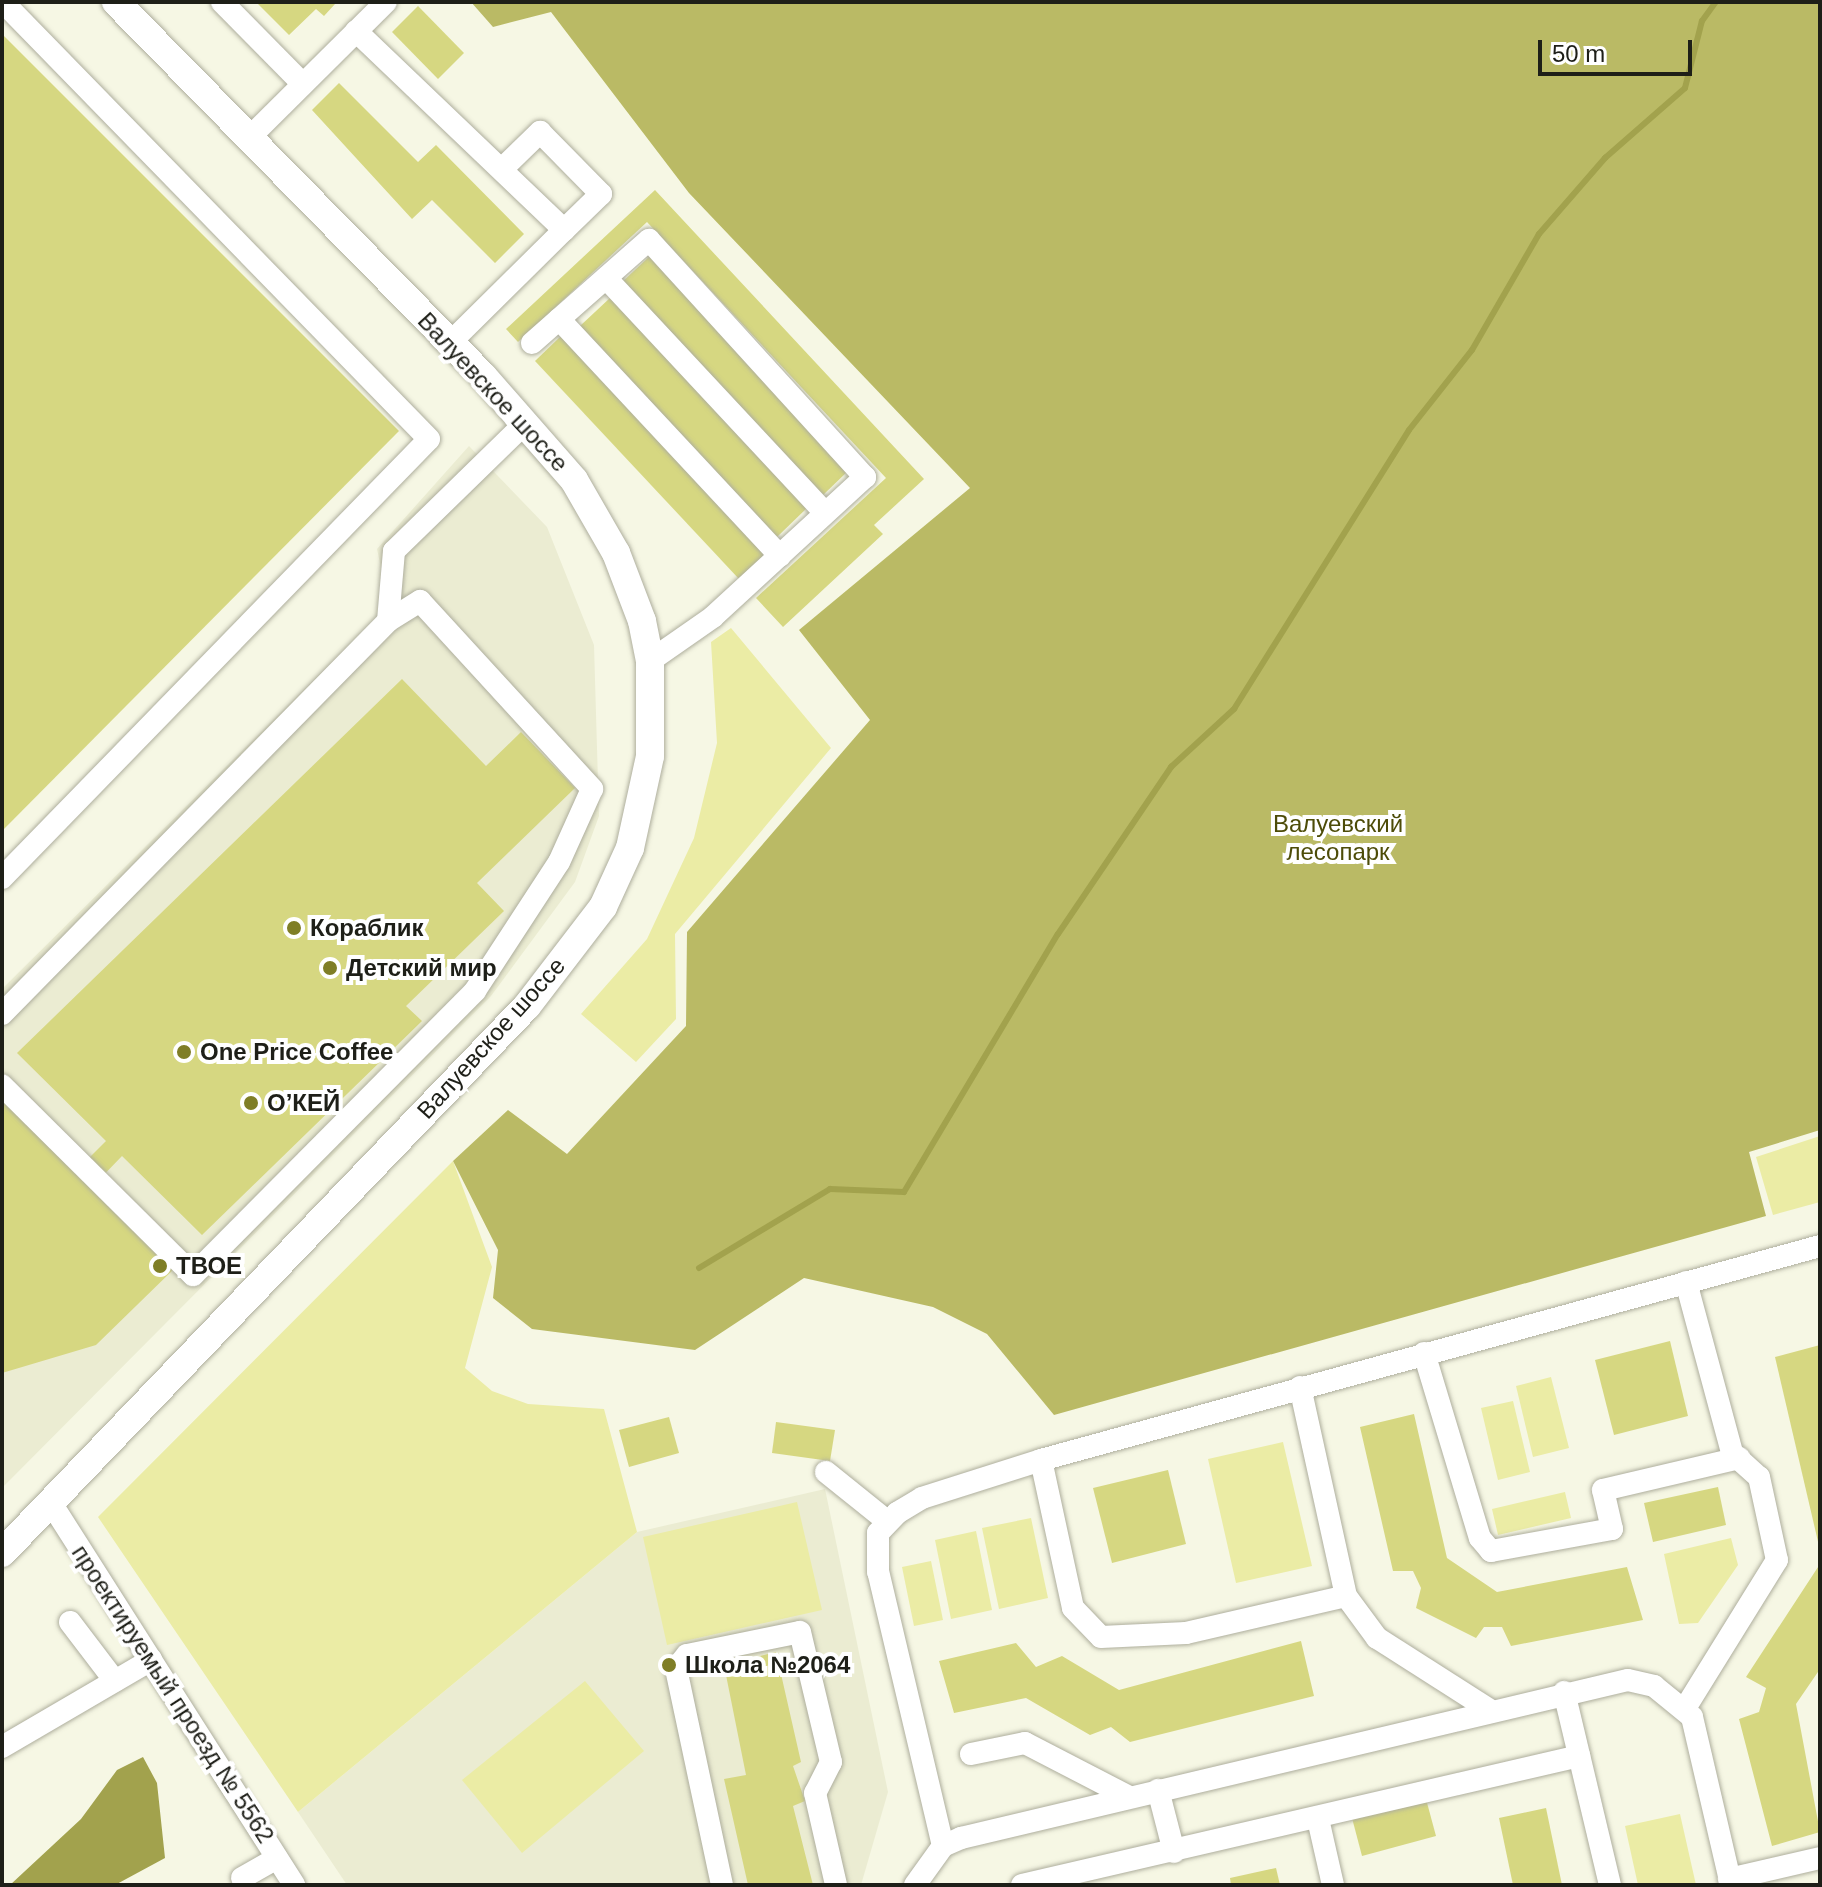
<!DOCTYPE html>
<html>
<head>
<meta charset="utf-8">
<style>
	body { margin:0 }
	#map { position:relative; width:1822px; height:1887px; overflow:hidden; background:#f6f7e4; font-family:Helvetica,sans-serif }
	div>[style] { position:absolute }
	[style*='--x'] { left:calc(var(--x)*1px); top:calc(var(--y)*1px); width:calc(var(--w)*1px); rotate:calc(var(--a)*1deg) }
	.built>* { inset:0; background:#ebecd2 }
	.green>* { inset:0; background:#ebeca5 }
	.forest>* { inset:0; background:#baba65 }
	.water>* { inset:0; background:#a2a24d }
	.stream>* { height:6px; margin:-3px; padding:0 3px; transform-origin:3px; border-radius:3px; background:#a2a24d }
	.building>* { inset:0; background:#d6d781 }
	.roads { filter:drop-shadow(0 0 2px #aeae9d) drop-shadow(0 0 2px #aeae9d) }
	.minor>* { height:22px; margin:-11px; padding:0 11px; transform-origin:11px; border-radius:11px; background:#fff }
	.major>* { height:28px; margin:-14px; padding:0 14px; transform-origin:14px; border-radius:14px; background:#fff }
	.dots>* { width:22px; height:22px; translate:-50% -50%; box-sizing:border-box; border:4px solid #fff; border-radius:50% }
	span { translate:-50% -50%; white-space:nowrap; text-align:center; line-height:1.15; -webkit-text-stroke:8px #fff; paint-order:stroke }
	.street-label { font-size:24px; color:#1e1f18 }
	.park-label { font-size:24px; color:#4d4c08 }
	.poi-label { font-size:24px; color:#1e1f18; font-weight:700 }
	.left { translate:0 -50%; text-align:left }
	.frame { position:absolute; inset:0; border:4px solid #1e1f18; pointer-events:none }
	.scale { position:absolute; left:1538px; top:40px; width:154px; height:36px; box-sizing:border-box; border:4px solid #1e1f18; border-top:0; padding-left:10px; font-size:24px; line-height:28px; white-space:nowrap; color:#1e1f18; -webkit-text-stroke:6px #fff; paint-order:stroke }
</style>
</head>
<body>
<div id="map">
	<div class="built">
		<div style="clip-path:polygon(469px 446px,547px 527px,594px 645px,599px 816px,575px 882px,491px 996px,2px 1488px,2px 989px,389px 605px,377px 549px)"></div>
		<div style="clip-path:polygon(825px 1489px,888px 1792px,861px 1885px,347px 1885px,298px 1812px,637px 1532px)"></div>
	</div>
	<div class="green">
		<div style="clip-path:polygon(731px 628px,831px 748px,675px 934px,676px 1019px,636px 1062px,581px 1014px,647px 939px,694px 838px,717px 743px,711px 642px)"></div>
		<div style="clip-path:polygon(1820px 1136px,1820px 1202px,1773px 1215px,1756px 1157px)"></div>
		<div style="clip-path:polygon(453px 1161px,492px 1267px,465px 1368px,492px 1391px,528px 1404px,604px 1409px,637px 1532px,298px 1812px,98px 1517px)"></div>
		<div style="clip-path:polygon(1551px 1377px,1569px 1448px,1533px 1457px,1516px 1386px)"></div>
		<div style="clip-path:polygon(1513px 1401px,1530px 1472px,1498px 1480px,1481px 1408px)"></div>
		<div style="clip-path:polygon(1283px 1442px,1312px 1566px,1236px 1583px,1208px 1459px)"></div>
		<div style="clip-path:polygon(1565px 1492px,1571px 1518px,1498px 1535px,1492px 1509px)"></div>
		<div style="clip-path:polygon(797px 1502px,822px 1610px,667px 1645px,643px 1537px)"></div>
		<div style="clip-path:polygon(1031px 1518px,1048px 1598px,999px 1609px,982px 1528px)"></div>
		<div style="clip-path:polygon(976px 1531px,992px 1610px,951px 1619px,935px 1540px)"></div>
		<div style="clip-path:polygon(1731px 1538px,1738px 1565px,1698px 1623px,1679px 1624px,1664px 1554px)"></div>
		<div style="clip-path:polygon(931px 1561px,943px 1620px,914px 1626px,902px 1567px)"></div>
		<div style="clip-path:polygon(585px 1681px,644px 1751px,522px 1853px,462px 1780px)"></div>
		<div style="clip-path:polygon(1680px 1814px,1696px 1885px,1638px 1885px,1625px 1826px)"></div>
	</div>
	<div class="forest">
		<div style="clip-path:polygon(471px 2px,1820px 2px,1820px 1130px,1749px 1152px,1766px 1216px,1054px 1415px,987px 1334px,933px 1307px,804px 1278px,695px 1350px,532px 1329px,493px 1298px,498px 1250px,453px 1161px,508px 1110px,567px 1154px,686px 1026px,687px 932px,870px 720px,799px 630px,970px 488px,689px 193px,551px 12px,493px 27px)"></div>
	</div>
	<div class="water">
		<div style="clip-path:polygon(143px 1757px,157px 1783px,165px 1858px,115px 1885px,10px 1885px,81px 1819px,117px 1770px)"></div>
	</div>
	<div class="stream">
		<div style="--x:699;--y:1268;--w:153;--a:-31.1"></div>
		<div style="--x:830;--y:1189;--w:74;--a:2.3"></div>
		<div style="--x:904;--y:1192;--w:300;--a:-59.2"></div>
		<div style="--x:1058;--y:934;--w:202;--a:-55.9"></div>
		<div style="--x:1171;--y:767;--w:86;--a:-42.6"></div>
		<div style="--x:1234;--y:709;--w:329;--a:-57.9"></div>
		<div style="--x:1409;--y:430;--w:102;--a:-51.8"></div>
		<div style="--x:1472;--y:350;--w:134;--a:-60"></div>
		<div style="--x:1539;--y:234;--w:101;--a:-49"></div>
		<div style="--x:1605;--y:158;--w:106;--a:-41.2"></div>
		<div style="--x:1685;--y:88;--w:69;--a:-75.8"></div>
		<div style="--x:1702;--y:21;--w:24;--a:-54"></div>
	</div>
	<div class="building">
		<div style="clip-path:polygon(256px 2px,333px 2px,335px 4px,324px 16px,316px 9px,289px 35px)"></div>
		<div style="clip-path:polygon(418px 6px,464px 53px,438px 79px,392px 32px)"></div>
		<div style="clip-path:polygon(2px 34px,399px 431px,2px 831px)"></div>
		<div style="clip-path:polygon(339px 83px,418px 162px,436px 145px,524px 234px,495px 263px,432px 200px,412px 219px,312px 110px)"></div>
		<div style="clip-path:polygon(655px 190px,924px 479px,874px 525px,883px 534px,783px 627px,756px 598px,886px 478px,647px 222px,518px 342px,506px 329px)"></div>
		<div style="clip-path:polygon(651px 255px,850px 469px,821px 497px,621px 283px)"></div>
		<div style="clip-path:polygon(611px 297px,808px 507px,777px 537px,580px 326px)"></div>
		<div style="clip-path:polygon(562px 335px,766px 553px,739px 579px,535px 361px)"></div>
		<div style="clip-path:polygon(402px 679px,486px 766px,521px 732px,575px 788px,477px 883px,504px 911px,406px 1006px,422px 1021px,202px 1235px,122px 1156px,94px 1185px,177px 1266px,96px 1345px,2px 1373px,2px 1093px,78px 1169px,106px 1141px,17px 1053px)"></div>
		<div style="clip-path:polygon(1670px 1341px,1688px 1416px,1614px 1435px,1595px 1360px)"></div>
		<div style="clip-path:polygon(1820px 1345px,1820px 1546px,1819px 1546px,1775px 1357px)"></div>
		<div style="clip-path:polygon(1414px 1414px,1447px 1558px,1497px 1592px,1627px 1567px,1643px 1620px,1511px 1646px,1502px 1627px,1484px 1627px,1476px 1638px,1416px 1608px,1421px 1588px,1413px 1571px,1393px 1571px,1360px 1427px)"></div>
		<div style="clip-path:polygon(669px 1417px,679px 1453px,629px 1467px,619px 1430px)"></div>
		<div style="clip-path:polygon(776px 1422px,835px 1430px,830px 1461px,772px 1453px)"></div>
		<div style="clip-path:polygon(1168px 1470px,1186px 1544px,1112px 1563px,1093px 1488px)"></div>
		<div style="clip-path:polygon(1718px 1487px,1726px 1525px,1653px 1542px,1644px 1503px)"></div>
		<div style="clip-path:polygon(1820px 1564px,1820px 1669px,1796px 1704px,1820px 1832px,1772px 1846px,1739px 1719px,1759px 1712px,1766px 1688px,1746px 1677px)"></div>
		<div style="clip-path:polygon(1301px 1641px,1314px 1696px,1130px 1742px,1111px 1727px,1090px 1735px,1026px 1698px,954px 1713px,939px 1661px,1016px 1643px,1036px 1667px,1062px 1656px,1119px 1690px)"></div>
		<div style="clip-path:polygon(776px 1652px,801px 1762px,793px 1766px,805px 1801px,793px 1806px,813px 1885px,748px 1885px,724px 1779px,746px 1775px,724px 1665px)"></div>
		<div style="clip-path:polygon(1426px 1799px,1436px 1836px,1362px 1856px,1352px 1818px)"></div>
		<div style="clip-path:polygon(1546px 1808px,1562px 1885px,1513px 1885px,1499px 1818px)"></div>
		<div style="clip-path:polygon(1276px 1868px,1280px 1885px,1231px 1885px,1230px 1878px)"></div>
	</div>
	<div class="roads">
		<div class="minor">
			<div style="--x:222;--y:2;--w:115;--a:45.4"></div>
			<div style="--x:356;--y:31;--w:288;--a:43.7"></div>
			<div style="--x:564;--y:230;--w:161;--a:135.3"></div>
			<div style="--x:248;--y:139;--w:194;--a:-44.8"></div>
			<div style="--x:503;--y:168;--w:52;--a:-44.2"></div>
			<div style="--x:540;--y:132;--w:87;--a:45.5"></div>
			<div style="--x:601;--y:194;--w:52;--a:135.8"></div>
			<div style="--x:606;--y:278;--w:321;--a:47"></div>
			<div style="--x:559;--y:319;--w:324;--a:47"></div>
			<div style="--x:532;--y:343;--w:156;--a:-41.4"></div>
			<div style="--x:649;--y:240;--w:321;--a:47.7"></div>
			<div style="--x:865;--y:477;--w:207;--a:137.4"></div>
			<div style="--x:713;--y:617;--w:77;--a:145.1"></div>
			<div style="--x:388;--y:621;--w:70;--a:-85.1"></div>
			<div style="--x:394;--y:551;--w:185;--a:-44.3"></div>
			<div style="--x:2;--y:878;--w:612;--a:-45.79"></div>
			<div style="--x:429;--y:439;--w:610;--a:-134.27"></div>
			<div style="--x:2;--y:1014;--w:551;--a:-45.51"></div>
			<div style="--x:388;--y:621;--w:38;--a:-32"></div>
			<div style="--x:420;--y:601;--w:255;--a:47.5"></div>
			<div style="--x:592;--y:789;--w:80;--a:114.3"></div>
			<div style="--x:559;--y:862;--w:154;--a:123.1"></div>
			<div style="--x:475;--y:991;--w:400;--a:134.8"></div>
			<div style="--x:193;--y:1275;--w:269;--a:-135.2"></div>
			<div style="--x:1686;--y:1282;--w:177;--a:74.9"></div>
			<div style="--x:1732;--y:1453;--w:36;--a:42"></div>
			<div style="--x:1759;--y:1477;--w:85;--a:77.8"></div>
			<div style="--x:1777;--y:1560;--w:173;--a:121.8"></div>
			<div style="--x:1424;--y:1353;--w:193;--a:73.2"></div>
			<div style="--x:1480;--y:1538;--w:17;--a:50"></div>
			<div style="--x:1491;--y:1551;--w:123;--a:-10.3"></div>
			<div style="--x:1612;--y:1529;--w:40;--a:-103"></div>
			<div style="--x:1603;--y:1490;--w:140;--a:-13.2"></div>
			<div style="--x:1041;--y:1460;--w:151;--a:77.8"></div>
			<div style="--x:1073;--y:1608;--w:40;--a:46"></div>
			<div style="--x:1101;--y:1637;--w:85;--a:-2.7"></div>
			<div style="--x:1186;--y:1633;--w:164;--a:-13"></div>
			<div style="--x:1346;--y:1596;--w:214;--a:-102.4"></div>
			<div style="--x:826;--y:1472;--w:78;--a:38.8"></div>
			<div style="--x:51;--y:1503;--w:453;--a:57.5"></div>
			<div style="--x:1346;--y:1596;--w:52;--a:53.6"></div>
			<div style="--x:1377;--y:1638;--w:134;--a:32.5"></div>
			<div style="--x:70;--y:1622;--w:74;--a:52.7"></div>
			<div style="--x:1564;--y:1692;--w:198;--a:76.6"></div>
			<div style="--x:2;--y:1747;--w:173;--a:-30.3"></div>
			<div style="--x:971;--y:1754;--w:55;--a:-11.5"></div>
			<div style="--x:1025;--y:1743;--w:117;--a:27.4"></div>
			<div style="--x:1158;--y:1790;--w:64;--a:75.5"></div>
			<div style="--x:1318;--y:1819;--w:68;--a:77.2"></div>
			<div style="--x:943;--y:1846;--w:282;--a:-103.3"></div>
			<div style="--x:878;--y:1572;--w:39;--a:-90"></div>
			<div style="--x:878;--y:1533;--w:28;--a:-46"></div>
			<div style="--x:897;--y:1513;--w:29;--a:-31"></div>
			<div style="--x:922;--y:1498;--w:125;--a:-17.7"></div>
			<div style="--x:1041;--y:1460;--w:808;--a:-15.36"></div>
			<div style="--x:242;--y:1878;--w:40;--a:-29.7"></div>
			<div style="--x:1729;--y:1879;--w:93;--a:-13"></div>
			<div style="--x:722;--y:1885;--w:222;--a:-102"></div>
			<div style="--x:676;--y:1668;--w:17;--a:-50"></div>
			<div style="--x:687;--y:1655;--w:115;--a:-11.5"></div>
			<div style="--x:800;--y:1632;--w:134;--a:76.6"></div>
			<div style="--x:831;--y:1762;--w:35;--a:117"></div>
			<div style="--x:815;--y:1793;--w:94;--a:77.1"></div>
			<div style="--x:915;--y:1885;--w:48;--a:-54.3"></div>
			<div style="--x:943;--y:1846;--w:20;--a:-24"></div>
			<div style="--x:961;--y:1838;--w:685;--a:-13.33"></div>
			<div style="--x:1628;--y:1680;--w:27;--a:13"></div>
			<div style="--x:1654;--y:1686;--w:49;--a:39.2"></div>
			<div style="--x:1692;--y:1717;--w:172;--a:76.9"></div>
			<div style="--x:1022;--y:1885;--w:572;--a:-13.04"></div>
		</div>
		<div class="major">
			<div style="--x:2;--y:1553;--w:758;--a:-46.18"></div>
			<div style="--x:527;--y:1006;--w:125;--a:-52.5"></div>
			<div style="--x:603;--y:907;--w:65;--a:-65.4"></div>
			<div style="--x:630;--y:848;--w:94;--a:-77.7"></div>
			<div style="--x:650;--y:756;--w:95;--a:-90"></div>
			<div style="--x:650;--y:661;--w:41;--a:-101.3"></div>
			<div style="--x:642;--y:621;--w:73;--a:-110.9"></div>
			<div style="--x:616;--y:553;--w:84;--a:-119.9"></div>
			<div style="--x:574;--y:480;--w:138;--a:-131.2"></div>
			<div style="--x:483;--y:376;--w:524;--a:-134.46"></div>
		</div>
	</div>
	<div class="dots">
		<div style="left:294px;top:928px;background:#7f7e26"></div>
		<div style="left:330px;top:968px;background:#7f7e26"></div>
		<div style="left:184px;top:1052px;background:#7f7e26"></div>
		<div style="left:251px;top:1103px;background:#7f7e26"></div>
		<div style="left:160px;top:1266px;background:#7f7e26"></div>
		<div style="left:669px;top:1665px;background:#7f7e26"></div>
	</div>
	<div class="street-label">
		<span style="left:493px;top:392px;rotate:47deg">Валуевское шоссе</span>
		<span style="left:491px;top:1038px;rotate:-48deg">Валуевское шоссе</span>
		<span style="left:173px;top:1694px;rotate:57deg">проектируемый проезд № 5562</span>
	</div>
	<div class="park-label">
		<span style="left:1338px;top:838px">Валуевский<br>лесопарк</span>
	</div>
	<div class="poi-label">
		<span class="left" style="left:310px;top:928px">Кораблик</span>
		<span class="left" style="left:346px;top:968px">Детский мир</span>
		<span class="left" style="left:200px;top:1052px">One Price Coffee</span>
		<span class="left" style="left:267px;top:1103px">О’КЕЙ</span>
		<span class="left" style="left:176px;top:1266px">ТВОЕ</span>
		<span class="left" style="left:685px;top:1665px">Школа №2064</span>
	</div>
	<div class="frame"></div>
	<div class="scale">50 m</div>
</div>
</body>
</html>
